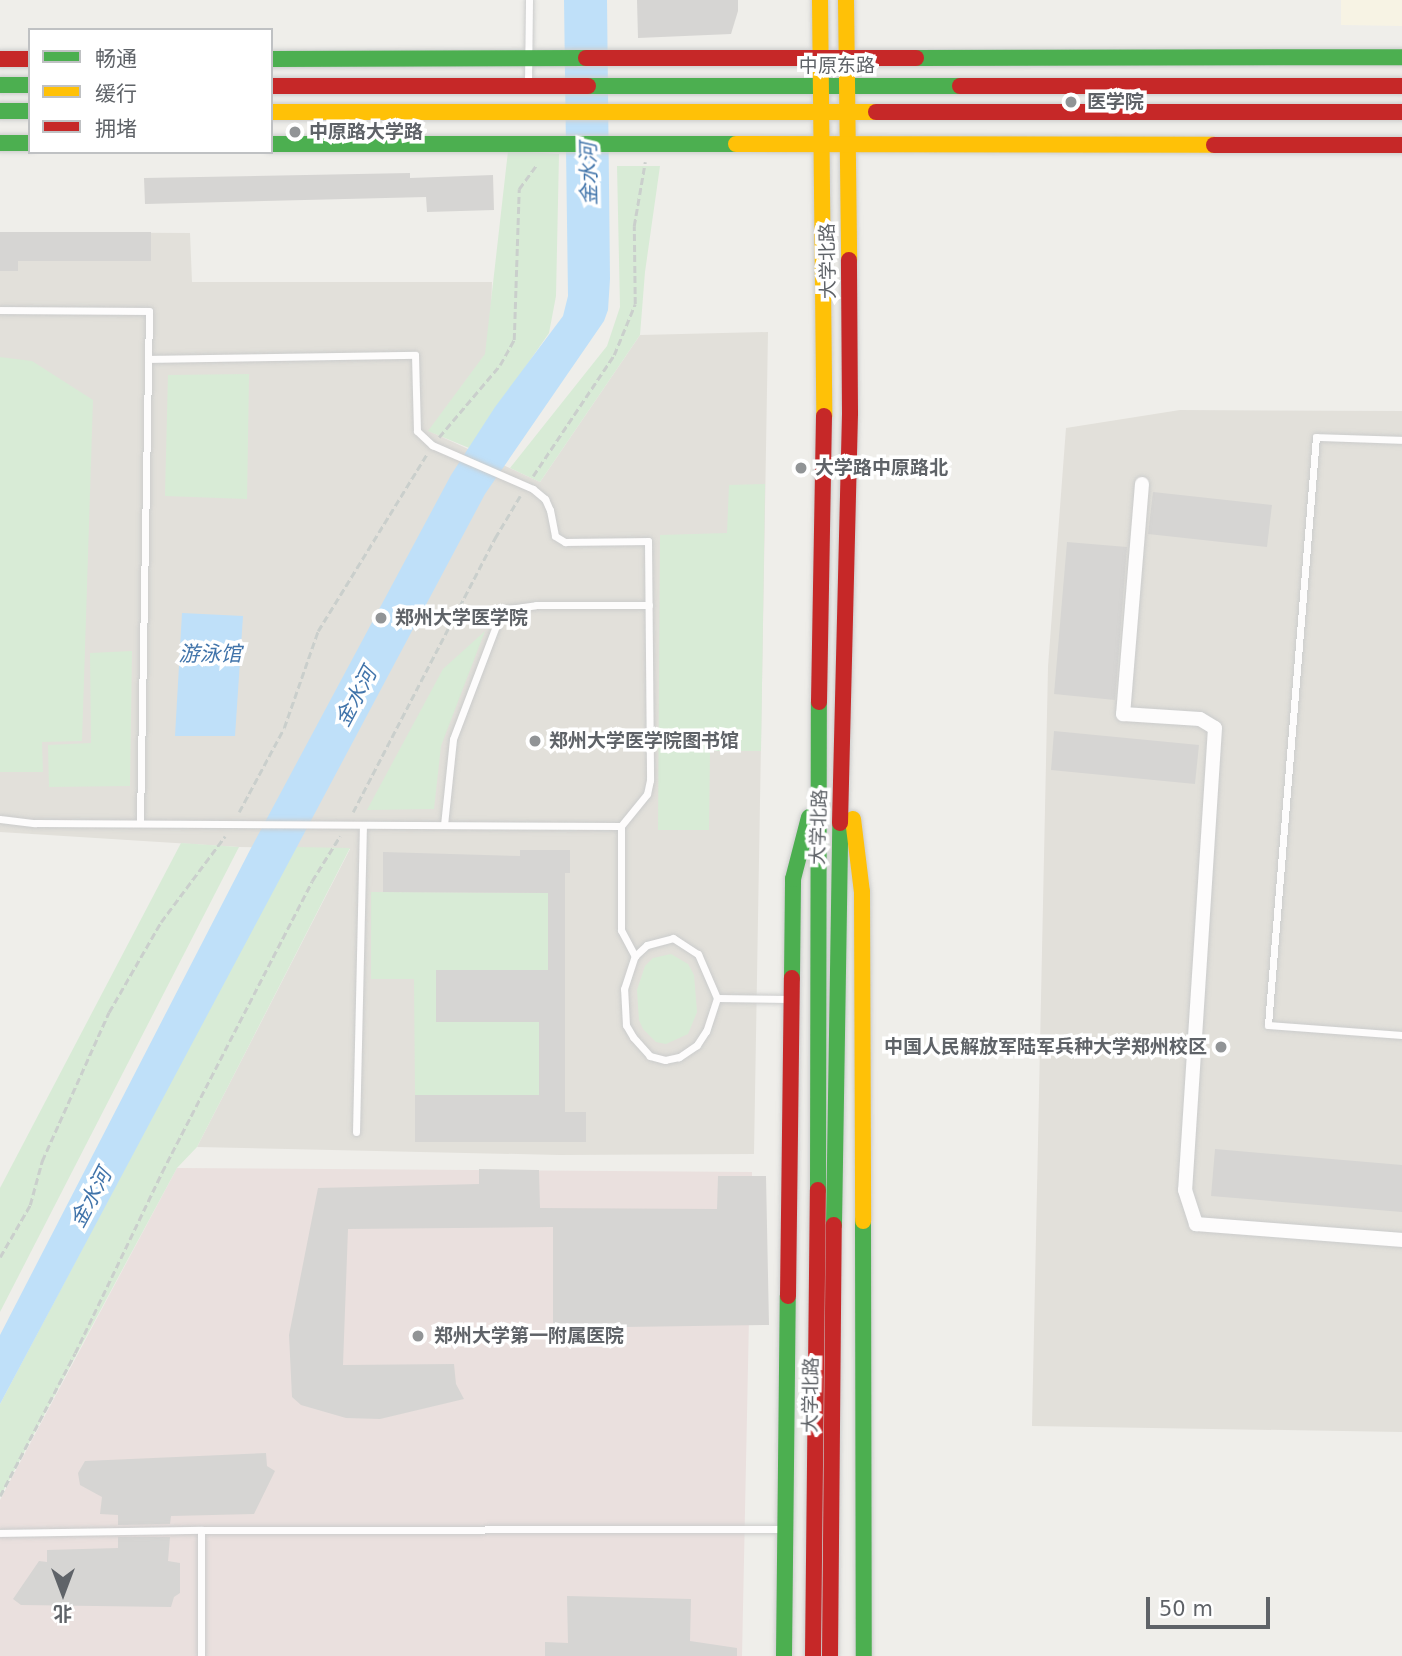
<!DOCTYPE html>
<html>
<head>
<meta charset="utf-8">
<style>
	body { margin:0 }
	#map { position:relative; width:1402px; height:1656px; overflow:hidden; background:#efeeea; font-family:"DejaVu Sans","Noto Sans SC",sans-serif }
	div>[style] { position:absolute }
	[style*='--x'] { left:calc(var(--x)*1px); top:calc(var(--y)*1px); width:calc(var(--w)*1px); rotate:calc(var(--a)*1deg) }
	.commercial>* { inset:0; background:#f7f3e4 }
	.education>* { inset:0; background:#e2e0da }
	.medical>* { inset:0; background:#eae0de }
	.green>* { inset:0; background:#d8ebd6 }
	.water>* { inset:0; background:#bfe0f9 }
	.building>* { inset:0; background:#d6d5d3 }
	.path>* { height:2.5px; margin-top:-1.25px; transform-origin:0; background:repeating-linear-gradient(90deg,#cacfcc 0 7px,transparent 0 10.5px) }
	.roads { filter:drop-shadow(0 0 2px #cbcccc) drop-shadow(0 0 2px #cbcccc) }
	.lane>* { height:7px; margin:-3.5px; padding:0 3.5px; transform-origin:3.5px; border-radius:3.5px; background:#fdfcfc }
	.street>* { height:14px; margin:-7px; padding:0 7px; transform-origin:7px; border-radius:7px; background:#fdfcfc }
	.fast>* { height:16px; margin:-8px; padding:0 8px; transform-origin:8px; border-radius:8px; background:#4caf50 }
	.slow>* { height:16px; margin:-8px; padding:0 8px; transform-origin:8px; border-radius:8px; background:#ffc107 }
	.jam>* { height:16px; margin:-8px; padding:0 8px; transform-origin:8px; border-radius:8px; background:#c62828 }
	.dots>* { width:19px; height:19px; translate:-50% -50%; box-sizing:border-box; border:4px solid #fff; border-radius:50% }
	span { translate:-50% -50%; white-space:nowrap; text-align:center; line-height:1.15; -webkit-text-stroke:7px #fff; paint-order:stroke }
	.street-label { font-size:19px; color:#5f6368 }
	.poi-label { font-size:19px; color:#5f6368; font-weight:700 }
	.left { translate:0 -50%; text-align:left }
	.right { translate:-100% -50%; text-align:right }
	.water-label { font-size:21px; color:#4174aa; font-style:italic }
	.legend { position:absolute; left:28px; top:28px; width:245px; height:126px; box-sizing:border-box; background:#fff; border:2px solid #bfc1c3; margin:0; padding:9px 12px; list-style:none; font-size:21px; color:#5f6368 }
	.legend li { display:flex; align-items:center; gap:14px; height:35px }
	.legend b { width:35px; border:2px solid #bfc1c3 }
	.north { position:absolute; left:28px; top:1558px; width:70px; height:70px; -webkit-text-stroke:5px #fff; paint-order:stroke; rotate:180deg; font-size:19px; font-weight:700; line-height:28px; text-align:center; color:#5f6368 }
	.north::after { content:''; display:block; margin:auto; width:24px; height:32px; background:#5f6368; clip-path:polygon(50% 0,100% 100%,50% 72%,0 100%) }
	.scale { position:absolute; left:1146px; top:1597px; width:124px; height:32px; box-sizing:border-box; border:4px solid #5f6368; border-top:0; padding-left:9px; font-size:21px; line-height:24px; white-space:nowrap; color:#5f6368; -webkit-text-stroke:5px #fff; paint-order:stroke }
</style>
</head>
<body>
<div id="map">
	<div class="commercial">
		<div style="clip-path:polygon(1341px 0,1402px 0,1402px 26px,1341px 25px)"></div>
	</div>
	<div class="education">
		<div style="clip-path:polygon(0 232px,190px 233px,192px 282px,492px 282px,490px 348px,429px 431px,540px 482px,640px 335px,768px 332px,754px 1154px,559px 1155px,197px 1147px,350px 849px,239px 847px,0 832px)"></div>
		<div style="clip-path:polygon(1180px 410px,1402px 411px,1402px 1432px,1032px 1426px,1048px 667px,1066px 428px)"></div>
	</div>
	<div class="medical">
		<div style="clip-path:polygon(177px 1168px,752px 1172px,742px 1656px,0 1656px,0 1500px)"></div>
	</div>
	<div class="green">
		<div style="clip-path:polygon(508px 151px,559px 154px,556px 296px,549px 333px,469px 448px,428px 431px,485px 354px)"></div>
		<div style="clip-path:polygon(617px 166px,660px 166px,645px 272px,640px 335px,540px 482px,510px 468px,607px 346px,620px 307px)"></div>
		<div style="clip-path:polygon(0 357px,32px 361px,93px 400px,82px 741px,42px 742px,43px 772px,0 772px)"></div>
		<div style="clip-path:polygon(249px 374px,247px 499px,165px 496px,168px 375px)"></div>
		<div style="clip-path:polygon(765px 484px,761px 751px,710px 751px,709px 830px,658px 830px,660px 535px,727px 533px,729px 485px)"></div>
		<div style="clip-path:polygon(485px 631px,441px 746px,434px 809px,367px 810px,443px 669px)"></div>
		<div style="clip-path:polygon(132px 651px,130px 786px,49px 787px,48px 745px,91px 743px,90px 653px)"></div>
		<div style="clip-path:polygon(181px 843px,239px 847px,0 1312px,0 1188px)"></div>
		<div style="clip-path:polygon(295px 847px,350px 848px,197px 1147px,177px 1168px,0 1497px,0 1404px)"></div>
		<div style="clip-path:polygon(371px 892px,548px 893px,548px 970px,437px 1022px,539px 1022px,539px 1095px,415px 1095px,414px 979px,371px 979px)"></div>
		<div style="clip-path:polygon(671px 954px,688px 964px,694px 975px,697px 1012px,688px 1034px,666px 1044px,656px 1042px,643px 1029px,639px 1020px,637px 990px,645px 966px,653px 958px)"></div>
	</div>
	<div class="water">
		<div style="clip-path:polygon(564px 0,607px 0,610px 279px,608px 310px,604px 321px,485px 494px,0 1404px,0 1335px,250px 850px,451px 475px,495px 407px,563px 316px,568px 296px)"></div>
		<div style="clip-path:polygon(182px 613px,243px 616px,235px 736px,175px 736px)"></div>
	</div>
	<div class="building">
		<div style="clip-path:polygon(637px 0,738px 0,738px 11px,731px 34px,638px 38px)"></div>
		<div style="clip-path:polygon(410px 173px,410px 178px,493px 175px,494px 210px,427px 212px,426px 197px,145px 204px,144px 178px)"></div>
		<div style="clip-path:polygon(0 232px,151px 232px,151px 261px,18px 261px,18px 271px,0 271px)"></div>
		<div style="clip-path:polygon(1153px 492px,1272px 505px,1267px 547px,1148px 534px)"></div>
		<div style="clip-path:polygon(1067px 542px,1127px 547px,1115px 700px,1054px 694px)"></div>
		<div style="clip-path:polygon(1054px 731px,1199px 745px,1195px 784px,1051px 770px)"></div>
		<div style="clip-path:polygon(520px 850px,570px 850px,570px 873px,565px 873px,565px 1112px,586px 1112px,586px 1142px,415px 1142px,415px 1095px,539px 1095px,539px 1022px,436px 1022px,436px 970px,548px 970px,548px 893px,383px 892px,383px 852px,520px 856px)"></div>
		<div style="clip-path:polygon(1215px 1149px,1402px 1165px,1402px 1212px,1211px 1196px)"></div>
		<div style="clip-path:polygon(479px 1169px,539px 1170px,540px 1208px,717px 1209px,718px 1176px,766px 1176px,769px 1325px,553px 1328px,553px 1227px,348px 1229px,343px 1365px,454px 1364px,456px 1384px,464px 1399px,380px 1419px,346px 1418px,301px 1405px,292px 1397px,289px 1335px,318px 1188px,479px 1184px)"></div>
		<div style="clip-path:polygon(266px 1453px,267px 1466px,275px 1471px,254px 1514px,171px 1516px,170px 1524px,118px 1525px,118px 1515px,100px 1514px,102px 1497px,80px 1485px,78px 1473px,85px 1461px)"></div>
		<div style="clip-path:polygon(118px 1537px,170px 1537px,168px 1561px,180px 1563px,180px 1593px,174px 1597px,171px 1607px,21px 1605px,13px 1599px,39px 1561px,47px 1562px,47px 1550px,118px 1548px)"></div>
		<div style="clip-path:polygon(567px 1596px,691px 1599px,690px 1641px,737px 1648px,737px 1656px,545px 1656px,545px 1642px,568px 1643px)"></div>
	</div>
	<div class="path">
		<div style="--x:439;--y:437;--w:94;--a:-49.7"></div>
		<div style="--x:500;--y:365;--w:29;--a:-61"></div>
		<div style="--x:514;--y:340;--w:151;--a:-88.1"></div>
		<div style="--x:519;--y:189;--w:31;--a:-54"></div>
		<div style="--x:533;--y:476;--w:146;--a:-56.2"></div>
		<div style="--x:614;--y:355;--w:55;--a:-67.6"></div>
		<div style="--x:635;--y:304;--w:78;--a:-90.7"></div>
		<div style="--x:634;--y:226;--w:65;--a:-80.2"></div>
		<div style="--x:239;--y:812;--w:95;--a:-61.8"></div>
		<div style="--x:284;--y:728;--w:103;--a:-70.7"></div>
		<div style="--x:318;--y:631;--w:208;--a:-58.4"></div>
		<div style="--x:353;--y:812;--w:309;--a:-62.6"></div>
		<div style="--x:495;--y:538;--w:49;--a:-59.2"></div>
		<div style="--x:0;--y:1257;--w:60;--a:-60"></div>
		<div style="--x:30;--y:1205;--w:46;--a:-74.7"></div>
		<div style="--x:42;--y:1161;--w:163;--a:-65.8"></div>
		<div style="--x:109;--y:1012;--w:104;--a:-60"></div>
		<div style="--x:161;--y:922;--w:107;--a:-53.3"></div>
		<div style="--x:0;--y:1496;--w:161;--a:-62.3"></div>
		<div style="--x:75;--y:1353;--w:201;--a:-64.3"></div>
		<div style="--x:162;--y:1172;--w:327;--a:-62.7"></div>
		<div style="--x:312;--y:881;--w:53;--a:-58.1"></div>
	</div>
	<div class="roads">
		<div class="lane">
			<div style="--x:528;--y:83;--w:83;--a:-89.3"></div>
			<div style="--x:0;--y:310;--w:149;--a:0.4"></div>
			<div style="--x:149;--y:311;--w:512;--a:91.01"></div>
			<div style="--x:148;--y:359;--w:267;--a:-0.9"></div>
			<div style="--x:415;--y:355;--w:76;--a:88.5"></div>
			<div style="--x:417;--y:431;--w:21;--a:43"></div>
			<div style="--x:432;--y:445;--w:110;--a:23.5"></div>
			<div style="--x:533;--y:489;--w:16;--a:40"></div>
			<div style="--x:545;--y:499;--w:12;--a:66"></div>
			<div style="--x:550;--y:510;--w:26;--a:79"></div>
			<div style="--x:555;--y:536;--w:12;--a:31"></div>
			<div style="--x:565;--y:542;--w:83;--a:-0.7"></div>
			<div style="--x:648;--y:541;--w:239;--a:89.5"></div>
			<div style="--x:650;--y:780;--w:14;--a:102"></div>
			<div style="--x:647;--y:794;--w:41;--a:129.1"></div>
			<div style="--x:621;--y:826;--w:104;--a:90"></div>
			<div style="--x:621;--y:930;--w:30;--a:62"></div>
			<div style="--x:1402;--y:440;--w:86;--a:-178"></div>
			<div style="--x:1316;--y:437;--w:590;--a:94.67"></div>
			<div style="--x:1268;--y:1025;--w:134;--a:4.3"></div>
			<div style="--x:0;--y:819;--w:35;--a:7"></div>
			<div style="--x:35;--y:823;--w:586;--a:0.29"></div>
			<div style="--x:444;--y:825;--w:86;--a:-84"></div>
			<div style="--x:453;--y:739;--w:138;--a:-69.2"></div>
			<div style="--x:502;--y:610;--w:34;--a:-8"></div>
			<div style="--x:536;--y:605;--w:113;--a:0"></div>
			<div style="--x:673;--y:938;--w:30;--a:33"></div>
			<div style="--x:698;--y:954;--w:48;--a:66.6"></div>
			<div style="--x:717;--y:998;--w:35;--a:108"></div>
			<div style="--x:706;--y:1031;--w:17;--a:123"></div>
			<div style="--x:697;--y:1045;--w:22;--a:146"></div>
			<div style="--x:679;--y:1057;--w:14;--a:168"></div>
			<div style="--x:665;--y:1060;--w:16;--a:-165"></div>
			<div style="--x:650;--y:1056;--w:25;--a:-132"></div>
			<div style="--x:633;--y:1037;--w:14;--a:-120"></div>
			<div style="--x:626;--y:1025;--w:36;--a:-93"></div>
			<div style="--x:624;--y:989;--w:35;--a:-72"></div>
			<div style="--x:635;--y:956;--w:16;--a:-43"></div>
			<div style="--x:647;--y:945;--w:27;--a:-15"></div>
			<div style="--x:717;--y:998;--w:72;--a:0.8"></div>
			<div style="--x:356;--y:1132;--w:307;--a:-88.7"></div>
			<div style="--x:0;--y:1533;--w:201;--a:-0.9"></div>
			<div style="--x:201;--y:1656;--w:126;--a:-90"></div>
			<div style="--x:201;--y:1530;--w:581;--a:-0.1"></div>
		</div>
		<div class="street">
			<div style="--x:1142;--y:484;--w:231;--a:94.7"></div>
			<div style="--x:1123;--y:714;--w:77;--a:3.7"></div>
			<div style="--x:1200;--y:719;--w:17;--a:31"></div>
			<div style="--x:1215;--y:728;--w:463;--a:93.7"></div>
			<div style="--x:1185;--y:1190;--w:36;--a:72"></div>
			<div style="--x:1196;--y:1224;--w:207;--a:4.4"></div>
		</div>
		<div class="fast">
			<div style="--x:916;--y:58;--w:486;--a:-0.1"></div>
			<div style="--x:271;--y:59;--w:315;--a:-0.2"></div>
			<div style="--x:0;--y:85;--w:30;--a:0"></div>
			<div style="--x:588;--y:86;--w:372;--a:0"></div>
			<div style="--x:0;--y:111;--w:30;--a:0"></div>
			<div style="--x:0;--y:143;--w:30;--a:0"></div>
			<div style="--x:271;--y:144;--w:465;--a:0"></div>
			<div style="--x:792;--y:978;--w:99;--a:-89.4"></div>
			<div style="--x:793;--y:879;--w:64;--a:-75.5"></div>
			<div style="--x:818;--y:1190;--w:488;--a:-89.9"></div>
			<div style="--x:863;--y:1221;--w:435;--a:89.9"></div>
			<div style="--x:834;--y:1225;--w:402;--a:-89.1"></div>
			<div style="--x:784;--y:1656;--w:360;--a:-89.4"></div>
		</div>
		<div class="slow">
			<div style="--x:820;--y:0;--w:416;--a:89.4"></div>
			<div style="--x:846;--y:0;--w:260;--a:89.3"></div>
			<div style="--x:271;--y:112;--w:605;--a:0"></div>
			<div style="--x:736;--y:144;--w:478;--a:0.1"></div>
			<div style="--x:853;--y:819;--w:74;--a:83"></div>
			<div style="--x:862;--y:892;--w:329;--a:89.8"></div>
		</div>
		<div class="jam">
			<div style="--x:586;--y:58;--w:330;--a:0"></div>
			<div style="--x:0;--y:59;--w:30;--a:0"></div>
			<div style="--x:271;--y:86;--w:317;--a:0"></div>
			<div style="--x:960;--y:86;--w:442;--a:0"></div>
			<div style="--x:876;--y:112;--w:526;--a:0"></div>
			<div style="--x:1214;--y:145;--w:188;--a:0"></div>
			<div style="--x:819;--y:702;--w:286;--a:-89"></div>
			<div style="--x:840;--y:823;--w:410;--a:-88.6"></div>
			<div style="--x:850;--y:413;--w:153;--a:-90.4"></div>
			<div style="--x:788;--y:1296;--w:318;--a:-89.3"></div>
			<div style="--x:813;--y:1656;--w:466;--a:-89.4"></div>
			<div style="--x:830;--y:1656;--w:431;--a:-89.5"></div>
		</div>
	</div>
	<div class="dots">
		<div style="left:1071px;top:102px;background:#919496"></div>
		<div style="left:295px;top:132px;background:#919496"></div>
		<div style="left:801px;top:468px;background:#919496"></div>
		<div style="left:381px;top:618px;background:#919496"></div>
		<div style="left:535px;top:741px;background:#919496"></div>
		<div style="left:1221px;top:1047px;background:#919496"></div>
		<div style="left:418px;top:1336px;background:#919496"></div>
	</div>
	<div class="street-label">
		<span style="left:837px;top:66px">中原东路</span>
		<span style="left:828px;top:261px;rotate:-91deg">大学北路</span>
		<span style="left:819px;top:827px;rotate:-88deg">大学北路</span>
		<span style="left:811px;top:1395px;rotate:-89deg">大学北路</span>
	</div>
	<div class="poi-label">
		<span class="left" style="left:1087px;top:102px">医学院</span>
		<span class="left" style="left:309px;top:132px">中原路大学路</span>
		<span class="left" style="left:815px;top:468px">大学路中原路北</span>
		<span class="left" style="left:395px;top:618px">郑州大学医学院</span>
		<span class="left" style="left:549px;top:741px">郑州大学医学院图书馆</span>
		<span class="right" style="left:1207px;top:1047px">中国人民解放军陆军兵种大学郑州校区</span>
		<span class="left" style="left:434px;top:1336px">郑州大学第一附属医院</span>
	</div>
	<div class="water-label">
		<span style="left:589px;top:174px;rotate:-91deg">金水河</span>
		<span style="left:210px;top:654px">游泳馆</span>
		<span style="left:356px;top:697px;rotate:-62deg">金水河</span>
		<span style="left:91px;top:1198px;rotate:-62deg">金水河</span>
	</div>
	<ul class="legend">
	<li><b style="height:9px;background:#4caf50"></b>畅通</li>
	<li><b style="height:9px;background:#ffc107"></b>缓行</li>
	<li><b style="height:9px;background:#c62828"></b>拥堵</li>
	</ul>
	<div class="north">北</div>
	<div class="scale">50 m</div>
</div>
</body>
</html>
